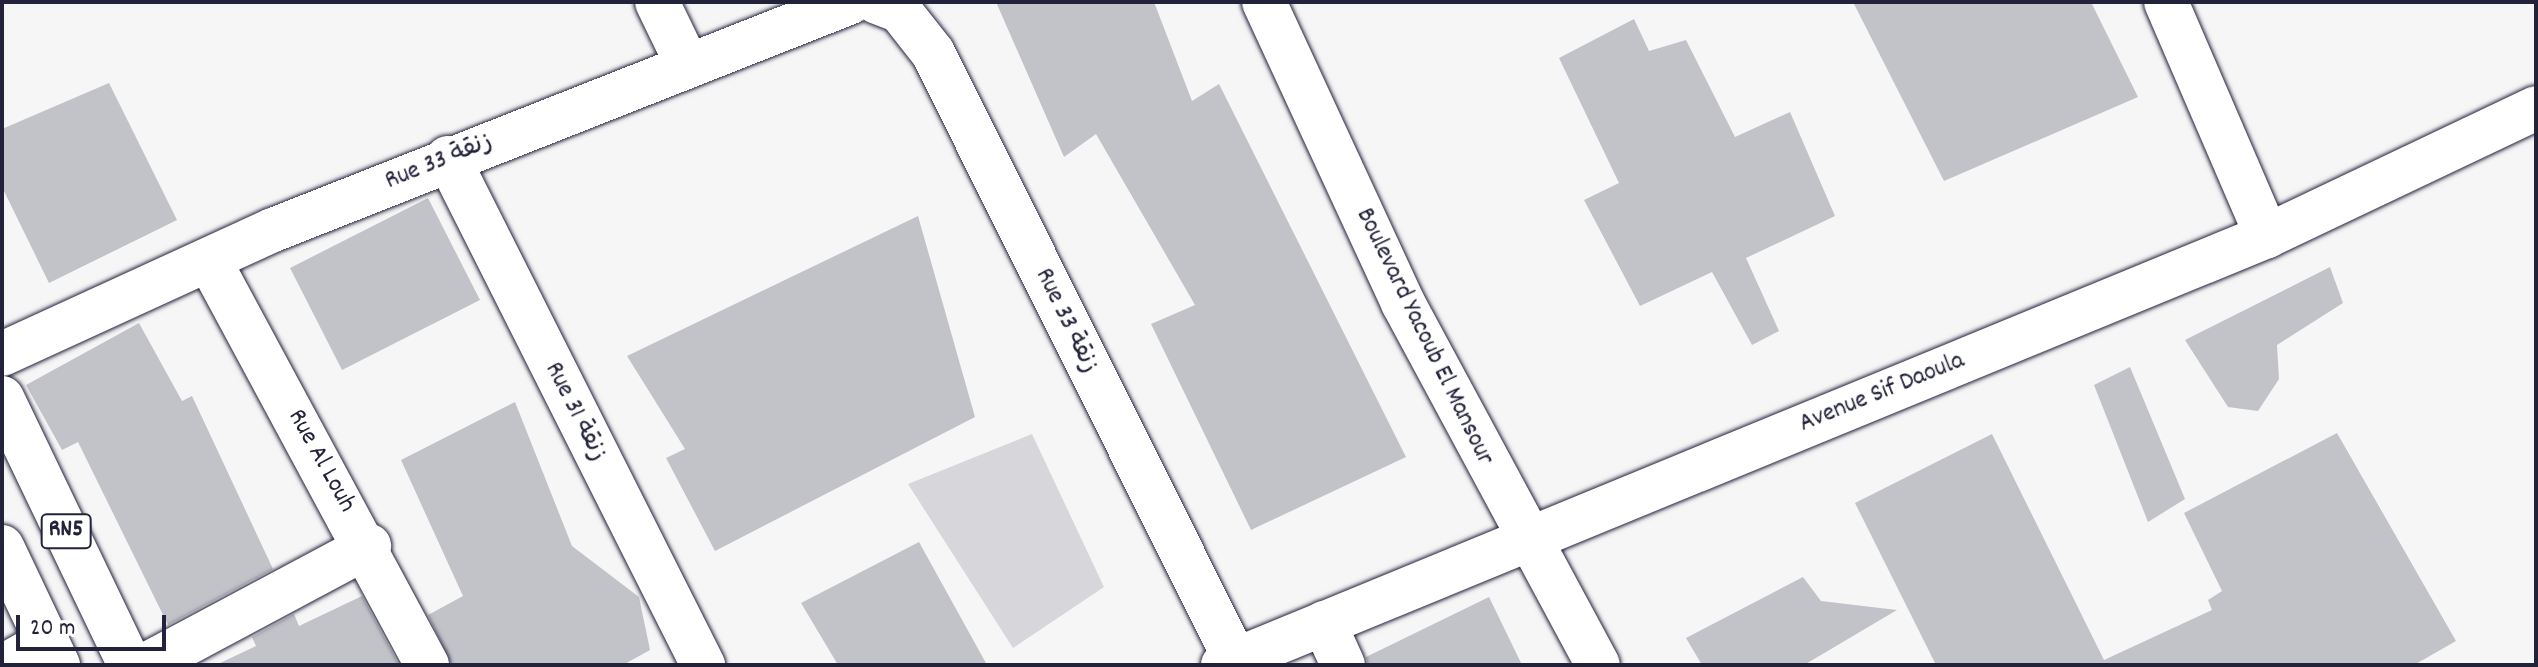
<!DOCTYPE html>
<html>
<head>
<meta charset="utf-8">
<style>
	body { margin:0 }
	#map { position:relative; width:2538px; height:667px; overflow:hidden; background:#f6f6f7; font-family:Dekko,"Playpen Sans Arabic",sans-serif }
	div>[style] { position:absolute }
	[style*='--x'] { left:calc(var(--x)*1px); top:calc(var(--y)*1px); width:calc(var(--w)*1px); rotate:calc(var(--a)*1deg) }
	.green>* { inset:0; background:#d7d7db }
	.building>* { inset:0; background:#c2c2c9 }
	.roads { filter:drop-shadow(0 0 2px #22223b) drop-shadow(0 0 2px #22223b) }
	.street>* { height:44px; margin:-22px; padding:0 22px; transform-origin:22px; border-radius:22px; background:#fff }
	.primary>* { height:44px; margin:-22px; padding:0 22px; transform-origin:22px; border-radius:22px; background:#fff }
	span { translate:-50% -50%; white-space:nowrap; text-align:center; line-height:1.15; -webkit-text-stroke:6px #fff; paint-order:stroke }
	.shield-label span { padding:2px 6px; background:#fff; border:2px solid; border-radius:6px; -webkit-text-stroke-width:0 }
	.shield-label { font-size:24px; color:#22223b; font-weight:700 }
	.street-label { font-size:26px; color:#22223b }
	.frame { position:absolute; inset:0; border:4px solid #22223b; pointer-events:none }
	.scale { position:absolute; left:16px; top:615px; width:150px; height:36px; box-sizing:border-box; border:4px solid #22223b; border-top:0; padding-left:10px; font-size:24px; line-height:28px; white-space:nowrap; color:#22223b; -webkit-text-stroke:6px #fff; paint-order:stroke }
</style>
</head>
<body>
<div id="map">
	<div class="green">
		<div style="clip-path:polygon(1032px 434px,1104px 587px,1013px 648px,908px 484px)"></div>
	</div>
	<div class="building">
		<div style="clip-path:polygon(996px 2px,1154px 2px,1192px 101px,1219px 84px,1406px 457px,1251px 530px,1151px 324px,1195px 305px,1096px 134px,1064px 157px)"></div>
		<div style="clip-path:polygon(1853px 2px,2091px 2px,2138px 97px,1944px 181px)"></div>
		<div style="clip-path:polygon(1634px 19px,1649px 51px,1686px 40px,1735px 137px,1790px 112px,1835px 216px,1746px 258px,1779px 331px,1752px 345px,1712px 272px,1640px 306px,1584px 200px,1619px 183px,1559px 58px)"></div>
		<div style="clip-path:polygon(109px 83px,177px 220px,49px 283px,2px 187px,2px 129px)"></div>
		<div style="clip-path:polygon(428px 198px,480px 300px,342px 370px,290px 268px)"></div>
		<div style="clip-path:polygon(918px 216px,975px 417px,715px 551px,666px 458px,685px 449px,627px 356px)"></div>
		<div style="clip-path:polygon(2330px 267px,2343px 303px,2277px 345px,2279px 379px,2258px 411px,2228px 407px,2185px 340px)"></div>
		<div style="clip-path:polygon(139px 323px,182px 401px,192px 396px,273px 569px,168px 625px,78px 442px,62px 450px,26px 385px)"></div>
		<div style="clip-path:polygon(2130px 367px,2185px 499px,2148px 522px,2094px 385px)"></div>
		<div style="clip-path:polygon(515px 402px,572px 546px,639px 597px,650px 650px,623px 665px,452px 665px,428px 615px,463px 596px,401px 460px)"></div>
		<div style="clip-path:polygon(2337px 433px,2456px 641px,2414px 665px,1936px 665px,1855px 503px,1992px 434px,2104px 660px,2212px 610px,2208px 600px,2222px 591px,2184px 513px)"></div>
		<div style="clip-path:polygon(919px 542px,987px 665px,838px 665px,801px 603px)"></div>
		<div style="clip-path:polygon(1803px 577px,1821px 601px,1897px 610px,1804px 665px,1702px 665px,1686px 638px)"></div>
		<div style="clip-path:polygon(362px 596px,399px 665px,216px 665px,256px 646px,252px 637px,294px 614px,299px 626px)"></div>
		<div style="clip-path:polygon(1489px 597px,1522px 665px,1368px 665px,1366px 657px)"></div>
	</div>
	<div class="roads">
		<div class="street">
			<div style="--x:657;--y:2;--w:71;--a:64.2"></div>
			<div style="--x:877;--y:2;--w:25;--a:21"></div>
			<div style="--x:900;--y:11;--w:53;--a:51.8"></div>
			<div style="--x:933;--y:53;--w:677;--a:63.51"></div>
			<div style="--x:1264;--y:2;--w:332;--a:65.2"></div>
			<div style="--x:1403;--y:303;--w:411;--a:61.7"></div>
			<div style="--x:2166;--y:2;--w:255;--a:66.7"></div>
			<div style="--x:448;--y:158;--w:568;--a:63.3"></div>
			<div style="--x:209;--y:260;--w:460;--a:61.7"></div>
			<div style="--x:2;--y:354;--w:298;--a:-24.6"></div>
			<div style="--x:273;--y:230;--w:621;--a:-21.53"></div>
			<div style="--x:1324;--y:623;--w:46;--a:65.7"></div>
			<div style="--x:6;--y:665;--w:47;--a:-29.3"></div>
			<div style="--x:146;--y:665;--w:253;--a:-28.1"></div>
			<div style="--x:1223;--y:665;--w:1129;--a:-22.34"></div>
			<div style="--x:2267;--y:236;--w:298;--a:-25.4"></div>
		</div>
		<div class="primary">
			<div style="--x:2;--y:398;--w:296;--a:64.4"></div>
			<div style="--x:2;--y:547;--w:131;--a:64.6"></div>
		</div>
	</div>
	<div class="shield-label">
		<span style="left:66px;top:531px">RN5</span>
	</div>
	<div class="street-label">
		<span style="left:439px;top:162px;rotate:-22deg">Rue 33 زنقة</span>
		<span style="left:1066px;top:321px;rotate:64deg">Rue 33 زنقة</span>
		<span style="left:1424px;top:337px;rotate:64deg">Boulevard Yacoub El Mansour</span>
		<span style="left:1882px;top:393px;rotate:-22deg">Avenue Sif Daoula</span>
		<span style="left:575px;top:412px;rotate:63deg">Rue 31 زنقة</span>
		<span style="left:321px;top:461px;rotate:61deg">Rue Al Louh</span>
	</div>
	<div class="frame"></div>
	<div class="scale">20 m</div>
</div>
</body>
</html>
